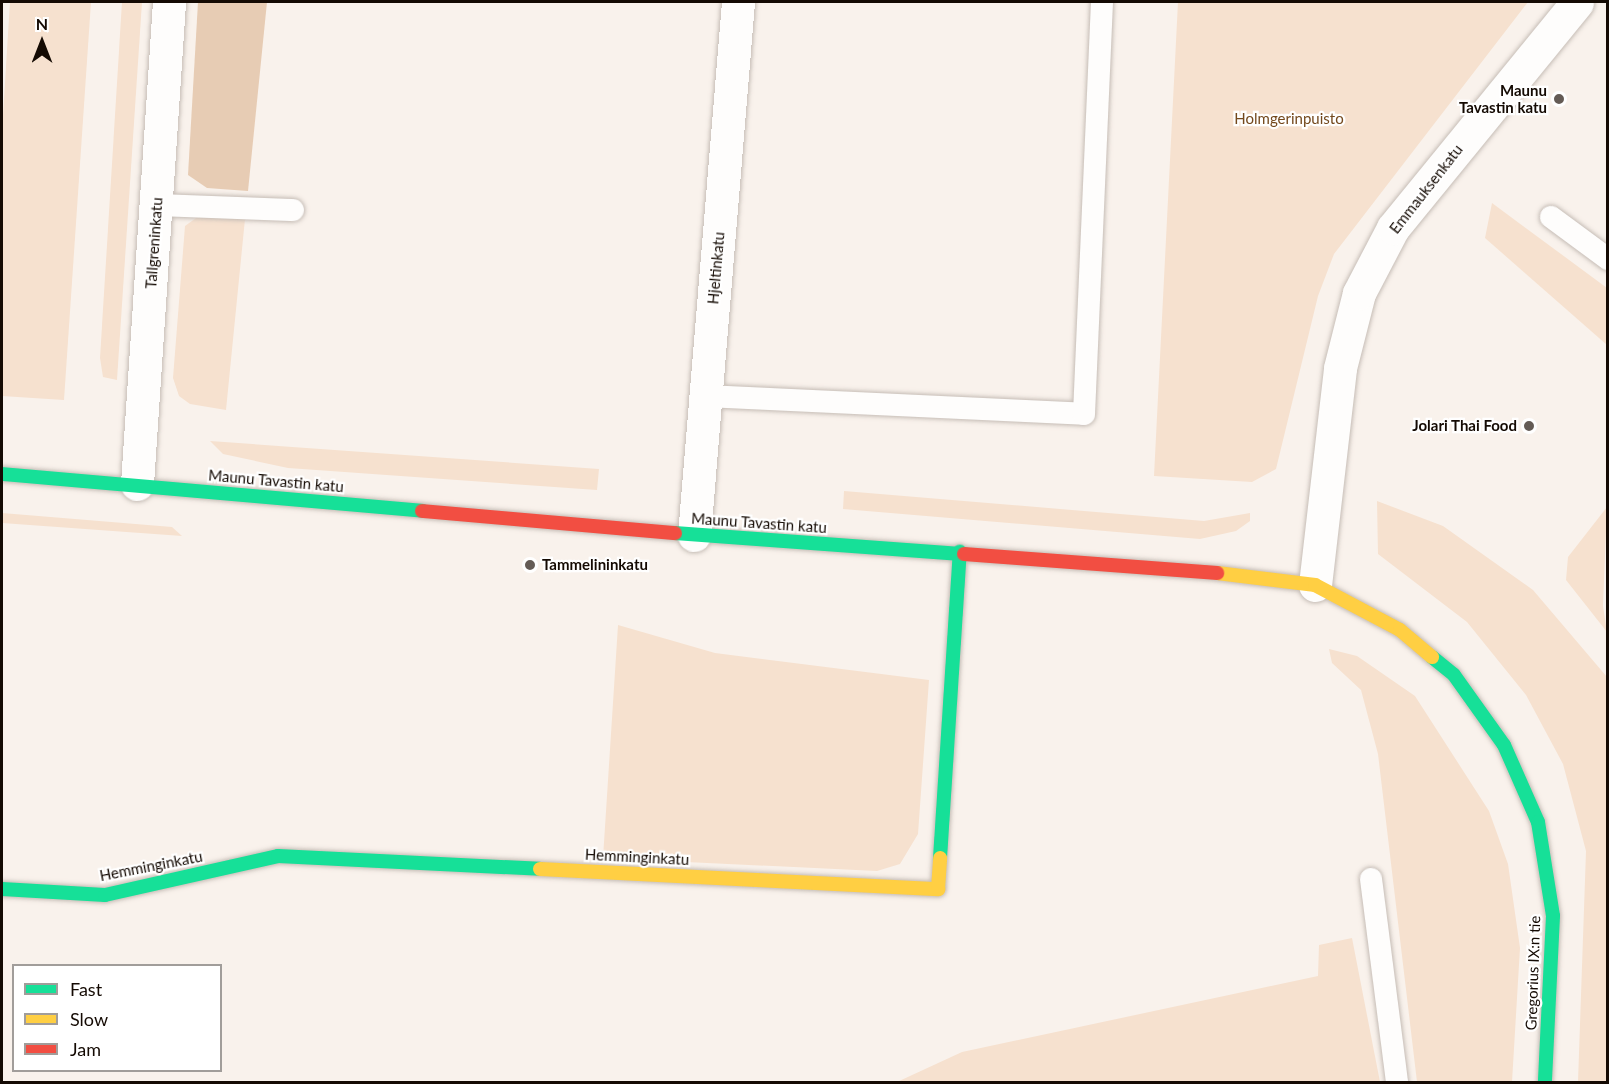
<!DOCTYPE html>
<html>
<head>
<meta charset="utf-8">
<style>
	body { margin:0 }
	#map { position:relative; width:1609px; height:1084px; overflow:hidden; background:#f9f2ec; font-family:Lato,sans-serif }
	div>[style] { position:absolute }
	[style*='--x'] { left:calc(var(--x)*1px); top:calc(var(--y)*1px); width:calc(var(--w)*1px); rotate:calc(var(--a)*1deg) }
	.green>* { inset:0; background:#f6e1cf }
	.forest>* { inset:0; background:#e7ccb4 }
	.roads { filter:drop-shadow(0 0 2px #c6bdb6) drop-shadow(0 0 2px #c6bdb6) }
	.lane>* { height:22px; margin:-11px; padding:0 11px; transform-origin:11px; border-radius:11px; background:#fefdfc }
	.street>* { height:33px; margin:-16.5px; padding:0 16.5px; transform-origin:16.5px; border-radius:16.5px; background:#fefdfc }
	.fast>* { height:14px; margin:-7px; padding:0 7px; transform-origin:7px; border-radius:7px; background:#16e098 }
	.slow>* { height:14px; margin:-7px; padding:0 7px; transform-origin:7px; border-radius:7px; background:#ffcf43 }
	.jam>* { height:14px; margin:-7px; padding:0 7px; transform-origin:7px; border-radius:7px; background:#f24e42 }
	.dots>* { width:16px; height:16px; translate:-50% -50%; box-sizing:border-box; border:3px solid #fff; border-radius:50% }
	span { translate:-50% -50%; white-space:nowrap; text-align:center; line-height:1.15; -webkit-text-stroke:4.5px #fff; paint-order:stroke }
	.poi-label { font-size:15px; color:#140a03; font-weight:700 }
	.right { translate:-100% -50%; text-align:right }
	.left { translate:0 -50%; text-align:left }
	.park-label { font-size:15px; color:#73481c }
	.street-label { font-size:15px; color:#140a03 }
	.frame { position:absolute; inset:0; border:3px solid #140a03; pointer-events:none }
	.legend { position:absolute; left:12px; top:964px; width:210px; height:108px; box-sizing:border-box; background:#fff; border:2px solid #a19d9a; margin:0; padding:8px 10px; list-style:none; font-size:18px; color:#140a03 }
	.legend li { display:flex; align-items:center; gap:12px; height:30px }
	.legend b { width:30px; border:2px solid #a19d9a }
	.north { position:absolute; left:12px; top:12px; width:60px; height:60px; -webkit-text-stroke:4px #fff; paint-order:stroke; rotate:0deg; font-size:16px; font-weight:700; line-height:24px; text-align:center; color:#140a03 }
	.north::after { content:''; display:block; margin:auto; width:21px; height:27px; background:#140a03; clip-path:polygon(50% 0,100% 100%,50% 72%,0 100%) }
</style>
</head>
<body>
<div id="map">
	<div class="green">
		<div style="clip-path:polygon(10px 2px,91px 2px,64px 400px,2px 396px,2px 131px)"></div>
		<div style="clip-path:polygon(122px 2px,142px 2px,117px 380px,103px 377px,100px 358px)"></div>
		<div style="clip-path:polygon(1178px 2px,1528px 2px,1334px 254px,1318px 296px,1276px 469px,1252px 482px,1154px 476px)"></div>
		<div style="clip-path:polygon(1492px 203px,1607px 288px,1607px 345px,1485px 238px)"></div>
		<div style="clip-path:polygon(203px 213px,245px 219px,226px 410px,190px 404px,179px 396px,173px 378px,185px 226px)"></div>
		<div style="clip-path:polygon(210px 441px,599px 469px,597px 490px,288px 468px,223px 454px)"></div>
		<div style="clip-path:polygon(844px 491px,1204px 521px,1250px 513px,1250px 521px,1236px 531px,1200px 539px,843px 509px)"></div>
		<div style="clip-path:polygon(1377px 501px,1443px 526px,1533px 590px,1607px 677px,1607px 1082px,1578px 1082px,1586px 851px,1563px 764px,1526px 695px,1467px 622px,1378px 554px)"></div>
		<div style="clip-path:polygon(1607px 507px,1603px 606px,1607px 632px,1566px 580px,1568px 557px)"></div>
		<div style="clip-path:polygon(2px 513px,172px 527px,182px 536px,2px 523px)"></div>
		<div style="clip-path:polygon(618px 625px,715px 653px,929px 680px,918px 834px,900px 864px,877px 871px,603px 858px)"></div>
		<div style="clip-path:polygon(1329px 649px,1357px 656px,1415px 696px,1489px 811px,1508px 864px,1520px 948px,1512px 1082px,1417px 1082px,1378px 754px,1361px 690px,1332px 663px)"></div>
		<div style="clip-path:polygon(1352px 938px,1380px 1082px,897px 1082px,962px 1052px,1318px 976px,1319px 945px)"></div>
	</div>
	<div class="forest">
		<div style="clip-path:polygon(198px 2px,267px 2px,248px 191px,207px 188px,188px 175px)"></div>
	</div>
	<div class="roads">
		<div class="lane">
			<div style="--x:156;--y:205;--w:137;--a:2.1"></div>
			<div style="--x:1551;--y:217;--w:71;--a:36.4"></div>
			<div style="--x:706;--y:396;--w:378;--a:2.7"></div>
			<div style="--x:1084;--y:414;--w:412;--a:-87.5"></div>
			<div style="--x:1371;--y:879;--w:205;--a:82.7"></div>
		</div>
		<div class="street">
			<div style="--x:137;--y:484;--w:483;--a:-86.2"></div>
			<div style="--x:694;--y:535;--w:535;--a:-85.28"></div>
			<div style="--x:1315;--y:585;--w:218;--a:-83.4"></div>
			<div style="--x:1340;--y:368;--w:77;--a:-75.8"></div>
			<div style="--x:1359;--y:293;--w:73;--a:-62.4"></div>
			<div style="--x:1393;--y:228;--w:291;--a:-50.8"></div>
		</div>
		<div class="fast">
			<div style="--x:2;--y:474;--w:422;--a:5"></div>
			<div style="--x:675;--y:533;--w:290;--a:4.2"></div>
			<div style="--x:1432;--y:657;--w:28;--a:39"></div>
			<div style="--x:1454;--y:675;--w:86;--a:54.5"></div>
			<div style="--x:1504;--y:745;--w:84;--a:66.2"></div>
			<div style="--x:1538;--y:822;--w:95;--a:80.9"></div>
			<div style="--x:1553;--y:916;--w:166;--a:92.8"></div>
			<div style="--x:940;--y:858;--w:307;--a:-86.3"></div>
			<div style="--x:2;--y:889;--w:103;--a:3.3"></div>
			<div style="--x:105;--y:895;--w:177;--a:-12.7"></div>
			<div style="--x:278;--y:856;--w:262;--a:2.8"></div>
		</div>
		<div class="slow">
			<div style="--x:1217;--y:573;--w:99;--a:7"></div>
			<div style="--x:1315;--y:585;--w:96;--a:27.9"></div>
			<div style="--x:1400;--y:630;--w:42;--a:40.2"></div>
			<div style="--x:540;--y:869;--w:399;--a:2.9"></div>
			<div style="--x:938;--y:889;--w:31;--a:-86"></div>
		</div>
		<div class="jam">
			<div style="--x:422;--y:511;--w:254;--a:5"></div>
			<div style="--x:964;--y:554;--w:254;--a:4.3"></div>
		</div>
	</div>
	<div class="dots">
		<div style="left:1559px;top:99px;background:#645b55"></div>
		<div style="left:1529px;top:426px;background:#645b55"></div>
		<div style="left:530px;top:565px;background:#645b55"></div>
	</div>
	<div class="poi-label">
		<span class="right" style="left:1547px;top:99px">Maunu<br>Tavastin katu</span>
		<span class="right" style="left:1517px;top:426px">Jolari Thai Food</span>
		<span class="left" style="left:542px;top:565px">Tammelininkatu</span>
	</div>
	<div class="park-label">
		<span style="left:1289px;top:119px">Holmgerinpuisto</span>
	</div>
	<div class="street-label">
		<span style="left:1426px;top:189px;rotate:-52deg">Emmauksenkatu</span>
		<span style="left:154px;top:243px;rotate:-86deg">Tallgreninkatu</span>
		<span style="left:716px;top:268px;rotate:-85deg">Hjeltinkatu</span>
		<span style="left:276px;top:481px;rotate:5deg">Maunu Tavastin katu</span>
		<span style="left:759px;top:523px;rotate:4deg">Maunu Tavastin katu</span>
		<span style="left:637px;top:857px;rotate:3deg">Hemminginkatu</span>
		<span style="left:151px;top:866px;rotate:-11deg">Hemminginkatu</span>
		<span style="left:1533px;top:973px;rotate:-88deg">Gregorius IX:n tie</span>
	</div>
	<div class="frame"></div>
	<ul class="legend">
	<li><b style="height:8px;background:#16e098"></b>Fast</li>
	<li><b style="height:8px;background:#ffcf43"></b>Slow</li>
	<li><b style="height:8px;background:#f24e42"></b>Jam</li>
	</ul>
	<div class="north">N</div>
</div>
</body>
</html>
